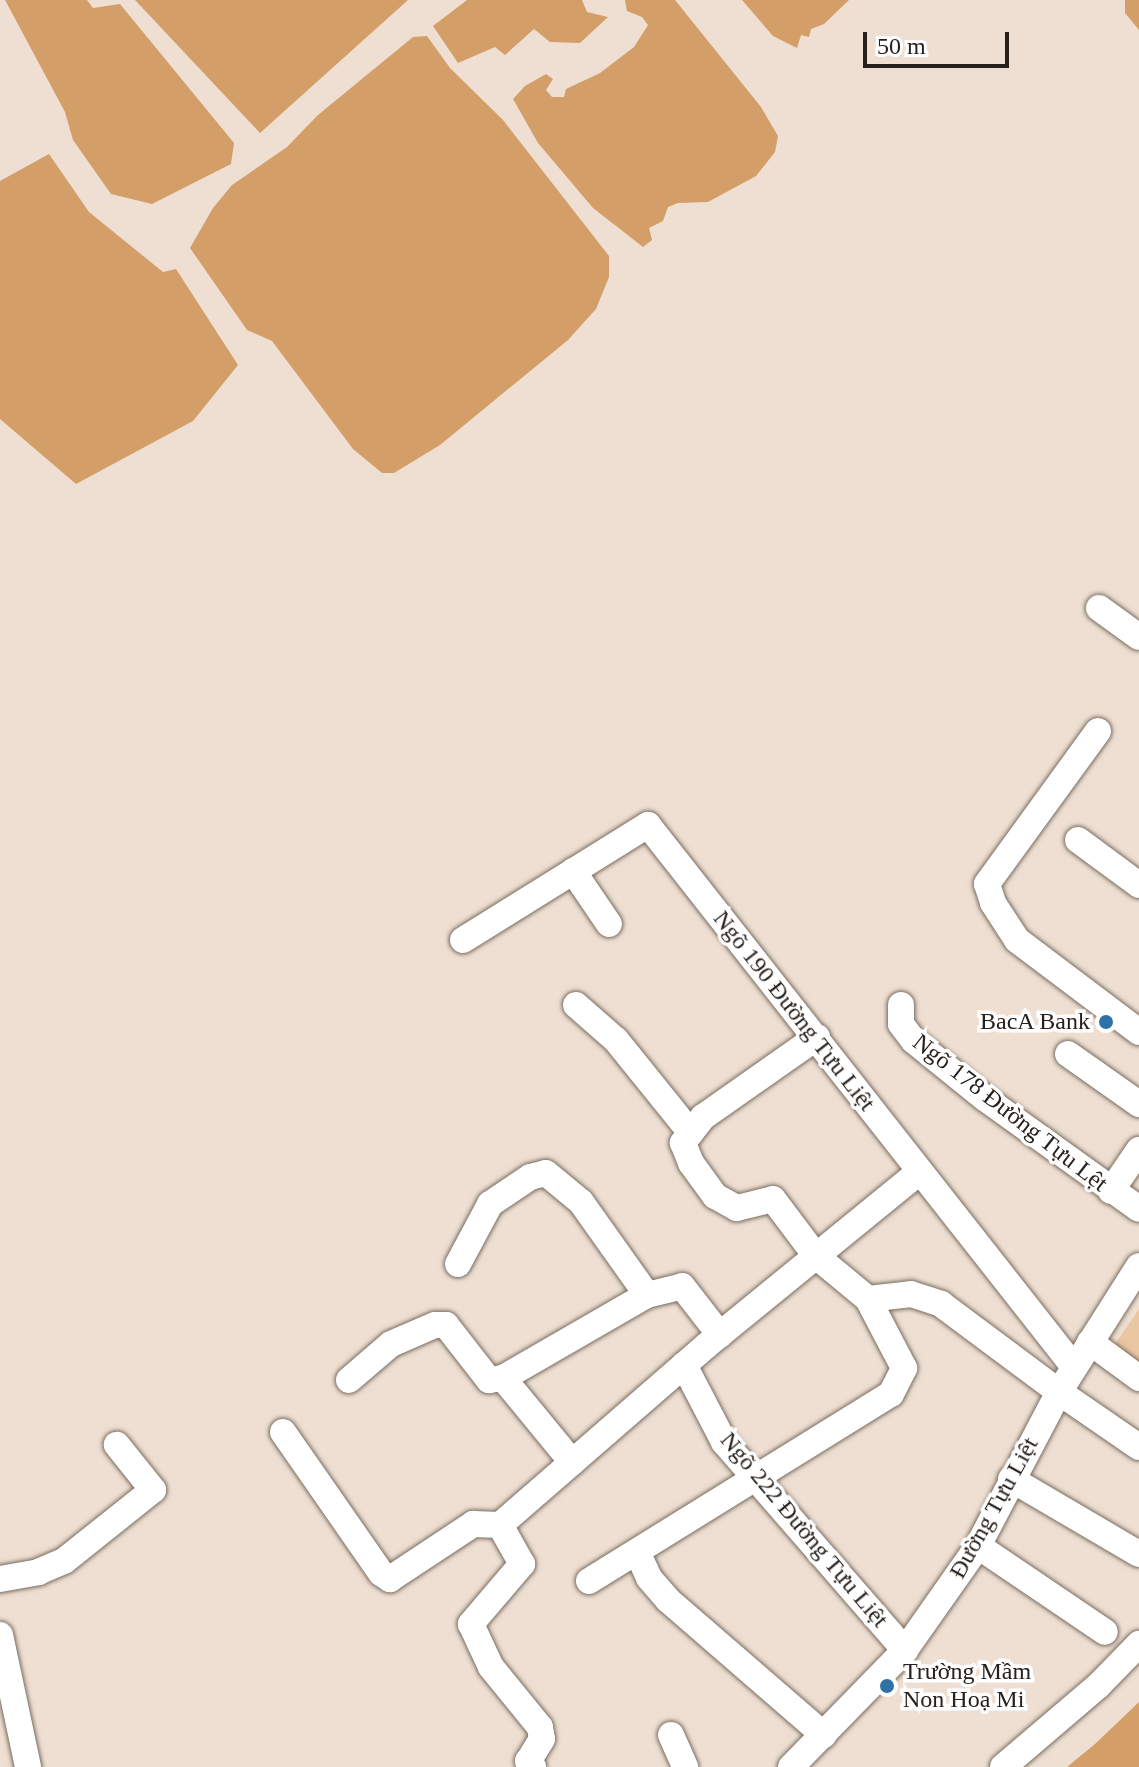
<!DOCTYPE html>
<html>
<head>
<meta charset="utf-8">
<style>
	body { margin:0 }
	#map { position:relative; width:1139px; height:1767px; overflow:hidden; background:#eedfd2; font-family:Georgia,serif }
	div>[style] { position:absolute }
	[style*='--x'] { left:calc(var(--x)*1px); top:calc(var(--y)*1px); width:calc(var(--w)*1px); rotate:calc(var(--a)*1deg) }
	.green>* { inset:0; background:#ebc6a2 }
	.water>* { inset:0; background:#d39e67 }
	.roads { filter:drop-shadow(0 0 2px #7a6d61) drop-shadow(0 0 2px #7a6d61) }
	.minor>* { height:26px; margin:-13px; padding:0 13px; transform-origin:13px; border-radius:13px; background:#fff }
	.dots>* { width:22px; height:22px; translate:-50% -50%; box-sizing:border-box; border:4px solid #fff; border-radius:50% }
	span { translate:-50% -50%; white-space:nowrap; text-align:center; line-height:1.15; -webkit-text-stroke:7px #fff; paint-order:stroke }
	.street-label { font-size:24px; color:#26211c }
	.poi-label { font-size:24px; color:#26211c }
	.right { translate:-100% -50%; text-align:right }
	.left { translate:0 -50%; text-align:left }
	.scale { position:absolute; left:863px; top:32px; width:146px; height:36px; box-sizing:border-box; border:4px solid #26211c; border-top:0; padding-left:10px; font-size:24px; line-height:28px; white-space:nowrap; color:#26211c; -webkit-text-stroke:6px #fff; paint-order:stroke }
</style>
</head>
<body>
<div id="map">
	<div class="green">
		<div style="clip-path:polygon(1139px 1309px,1139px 1369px,1111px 1350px)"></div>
	</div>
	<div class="water">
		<div style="clip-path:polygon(5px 0,87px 0,93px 8px,120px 4px,234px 143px,231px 164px,152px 204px,111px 194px,73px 140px,65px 112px)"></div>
		<div style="clip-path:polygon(135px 0,408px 0,260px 133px)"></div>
		<div style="clip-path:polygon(467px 0,582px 0,587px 12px,608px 17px,580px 43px,550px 42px,534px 29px,505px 55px,495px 47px,458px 63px,433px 26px)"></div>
		<div style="clip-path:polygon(625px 0,675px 0,761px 107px,778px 136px,775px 152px,756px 176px,708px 202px,678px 203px,668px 207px,663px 221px,649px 228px,652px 240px,643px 247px,593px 208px,538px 143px,513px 99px,525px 86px,546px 74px,553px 79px,546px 90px,552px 97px,564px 97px,566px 89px,600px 73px,634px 47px,648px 25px,642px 17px,627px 11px)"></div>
		<div style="clip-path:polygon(742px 0,849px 0,824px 24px,811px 29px,809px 37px,801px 35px,797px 48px,773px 36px)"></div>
		<div style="clip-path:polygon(1125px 0,1139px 0,1139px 30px,1125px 13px)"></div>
		<div style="clip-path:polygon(427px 36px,450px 68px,503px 120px,609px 256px,609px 277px,596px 309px,568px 340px,440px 445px,394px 473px,382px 473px,353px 449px,272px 341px,247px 330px,190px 248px,213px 208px,232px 185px,287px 147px,318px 115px,413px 37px)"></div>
		<div style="clip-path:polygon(49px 154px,89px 212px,163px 272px,176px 269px,238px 365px,193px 421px,76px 484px,0 419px,0 181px)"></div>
		<div style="clip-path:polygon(1139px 1702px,1139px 1767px,1067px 1767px,1095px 1744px)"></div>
	</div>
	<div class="roads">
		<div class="minor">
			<div style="--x:1099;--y:608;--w:49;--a:35.9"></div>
			<div style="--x:1098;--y:731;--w:189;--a:126"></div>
			<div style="--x:987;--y:884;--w:20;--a:72"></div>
			<div style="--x:993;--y:903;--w:44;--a:57"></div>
			<div style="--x:1017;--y:940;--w:153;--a:37"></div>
			<div style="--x:1078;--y:840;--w:76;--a:36.4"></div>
			<div style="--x:573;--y:871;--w:64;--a:55.8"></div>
			<div style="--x:463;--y:940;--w:218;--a:-31.9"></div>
			<div style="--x:648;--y:825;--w:689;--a:51.83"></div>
			<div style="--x:576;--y:1005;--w:53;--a:41.2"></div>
			<div style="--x:616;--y:1040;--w:119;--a:51.1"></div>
			<div style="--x:901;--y:1005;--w:19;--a:90"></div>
			<div style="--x:901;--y:1024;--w:21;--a:53"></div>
			<div style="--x:914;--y:1041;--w:92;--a:38.9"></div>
			<div style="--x:986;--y:1099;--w:188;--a:35.7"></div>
			<div style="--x:817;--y:1037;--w:139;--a:144.9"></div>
			<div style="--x:703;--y:1117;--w:33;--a:128"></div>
			<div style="--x:683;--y:1143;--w:22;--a:68"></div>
			<div style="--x:691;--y:1163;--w:41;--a:54"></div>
			<div style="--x:715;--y:1196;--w:25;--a:29"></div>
			<div style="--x:737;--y:1208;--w:37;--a:-14"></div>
			<div style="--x:773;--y:1199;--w:71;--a:53"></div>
			<div style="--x:816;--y:1256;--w:67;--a:39.6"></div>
			<div style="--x:868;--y:1299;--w:43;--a:-6.6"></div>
			<div style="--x:911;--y:1294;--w:32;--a:18"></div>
			<div style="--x:941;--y:1304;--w:147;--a:36.7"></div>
			<div style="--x:1059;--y:1392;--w:97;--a:34.5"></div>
			<div style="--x:1068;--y:1054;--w:87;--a:35.2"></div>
			<div style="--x:1111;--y:1191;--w:50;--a:-55.7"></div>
			<div style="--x:458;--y:1264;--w:68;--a:-61.9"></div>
			<div style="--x:490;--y:1204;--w:48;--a:-34"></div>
			<div style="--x:530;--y:1177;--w:16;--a:-14"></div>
			<div style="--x:546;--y:1173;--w:45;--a:39.6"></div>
			<div style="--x:581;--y:1202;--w:114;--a:54.6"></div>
			<div style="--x:1090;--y:1342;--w:61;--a:36.3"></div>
			<div style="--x:684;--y:1365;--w:87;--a:62.5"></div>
			<div style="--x:724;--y:1442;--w:276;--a:49"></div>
			<div style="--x:503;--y:1378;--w:109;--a:50.6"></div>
			<div style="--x:349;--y:1380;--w:55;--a:-40.6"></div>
			<div style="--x:391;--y:1344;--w:48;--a:-23.4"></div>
			<div style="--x:435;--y:1325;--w:11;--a:0"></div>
			<div style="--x:446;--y:1325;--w:70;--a:52"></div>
			<div style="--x:489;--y:1380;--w:14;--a:-8"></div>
			<div style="--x:503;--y:1378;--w:166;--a:-30"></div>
			<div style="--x:647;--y:1295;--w:36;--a:-14"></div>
			<div style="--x:682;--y:1286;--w:62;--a:52.2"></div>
			<div style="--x:283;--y:1432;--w:172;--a:55.2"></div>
			<div style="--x:381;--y:1573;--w:11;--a:34"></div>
			<div style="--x:390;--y:1579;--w:100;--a:-33.5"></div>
			<div style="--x:473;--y:1524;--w:27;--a:2"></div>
			<div style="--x:500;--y:1525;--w:274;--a:-41"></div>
			<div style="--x:707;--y:1345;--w:272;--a:-39.2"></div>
			<div style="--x:1011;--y:1479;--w:148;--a:30.4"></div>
			<div style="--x:500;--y:1525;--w:45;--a:60.6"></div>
			<div style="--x:522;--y:1564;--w:79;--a:130.4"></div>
			<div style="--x:471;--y:1624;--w:47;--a:65.1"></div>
			<div style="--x:491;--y:1667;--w:77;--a:50.8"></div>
			<div style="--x:540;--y:1727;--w:12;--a:81"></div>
			<div style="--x:542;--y:1739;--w:26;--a:122"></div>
			<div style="--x:528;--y:1761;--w:8;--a:50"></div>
			<div style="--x:978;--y:1546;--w:153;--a:34.1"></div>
			<div style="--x:638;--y:1554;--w:26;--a:65"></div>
			<div style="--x:649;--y:1578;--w:29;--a:49"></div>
			<div style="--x:668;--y:1600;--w:206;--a:40.9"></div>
			<div style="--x:0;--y:1579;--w:39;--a:-10"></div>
			<div style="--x:38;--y:1572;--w:28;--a:-23"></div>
			<div style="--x:64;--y:1561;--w:114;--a:-38.6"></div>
			<div style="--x:153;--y:1490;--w:58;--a:-128.7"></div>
			<div style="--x:589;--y:1581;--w:355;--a:-31.8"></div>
			<div style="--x:891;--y:1394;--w:29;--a:-63"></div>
			<div style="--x:904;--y:1368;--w:78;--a:-117.6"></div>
			<div style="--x:0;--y:1635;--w:135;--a:78"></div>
			<div style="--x:671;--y:1735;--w:35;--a:66"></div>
			<div style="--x:791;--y:1767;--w:163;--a:-45.7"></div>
			<div style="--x:905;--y:1650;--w:127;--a:-54.9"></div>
			<div style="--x:978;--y:1546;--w:174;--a:-62.3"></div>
			<div style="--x:1059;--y:1392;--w:149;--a:-57.6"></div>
			<div style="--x:1003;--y:1767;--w:125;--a:-40.5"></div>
			<div style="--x:1098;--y:1686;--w:59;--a:-45.7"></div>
		</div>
	</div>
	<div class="dots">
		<div style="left:1106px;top:1022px;background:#2e71a7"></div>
		<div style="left:887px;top:1686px;background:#2e71a7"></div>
	</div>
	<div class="street-label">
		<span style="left:794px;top:1011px;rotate:52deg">Ngõ 190 Đường Tựu Liệt</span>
		<span style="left:1010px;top:1113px;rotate:38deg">Ngõ 178 Đường Tựu Lệt</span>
		<span style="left:994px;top:1508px;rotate:-61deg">Đường Tựu Liệt</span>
		<span style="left:804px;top:1530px;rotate:50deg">Ngõ 222 Đường Tựu Liệt</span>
	</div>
	<div class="poi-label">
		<span class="right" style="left:1090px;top:1022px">BacA Bank</span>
		<span class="left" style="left:903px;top:1686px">Trường Mầm<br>Non Hoạ Mi</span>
	</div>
	<div class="scale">50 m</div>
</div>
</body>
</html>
